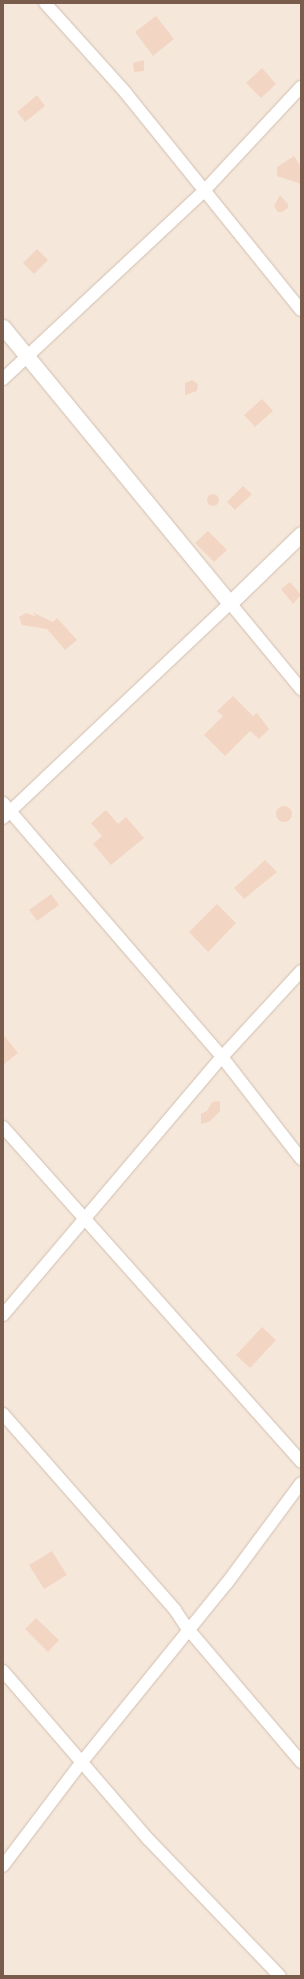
<!DOCTYPE html>
<html>
<head>
<meta charset="utf-8">
<style>
	body { margin:0 }
	#map { position:relative; width:304px; height:1979px; overflow:hidden; background:#fdf6ec; font-family:"Fira Sans",sans-serif }
	div>[style] { position:absolute }
	[style*='--x'] { left:calc(var(--x)*1px); top:calc(var(--y)*1px); width:calc(var(--w)*1px); rotate:calc(var(--a)*1deg) }
	.residential>* { inset:0; background:#f5e8da }
	.building>* { inset:0; background:#f3d5c3 }
	.round { border-radius:50% }
	.roads { filter:drop-shadow(0 0 1px #d1beb0) drop-shadow(0 0 1px #d1beb0) }
	.minor>* { height:12px; margin:-6px; padding:0 6px; transform-origin:6px; border-radius:6px; background:#fff }
	.tertiary>* { height:15px; margin:-7.5px; padding:0 7.5px; transform-origin:7.5px; border-radius:7.5px; background:#fff }
	span { translate:-50% -50%; white-space:nowrap; text-align:center; line-height:1.15; -webkit-text-stroke:3px #fffaf3; paint-order:stroke }
	.frame { position:absolute; inset:0; border:4px solid #7a5c4d; pointer-events:none }
</style>
</head>
<body>
<div id="map">
	<div class="residential">
		<div style="clip-path:polygon(3px 3px,301px 3px,301px 1976px,3px 1976px)"></div>
	</div>
	<div class="building">
		<div style="clip-path:polygon(156px 16px,174px 39px,153px 56px,135px 32px)"></div>
		<div style="clip-path:polygon(144px 60px,144px 71px,134px 72px,133px 63px)"></div>
		<div style="clip-path:polygon(262px 68px,276px 84px,261px 98px,246px 83px)"></div>
		<div style="clip-path:polygon(37px 95px,45px 106px,25px 122px,17px 112px)"></div>
		<div style="clip-path:polygon(294px 156px,301px 167px,301px 184px,277px 176px,277px 167px)"></div>
		<div style="clip-path:polygon(280px 195px,288px 204px,288px 208px,282px 212px,278px 212px,274px 206px)"></div>
		<div style="clip-path:polygon(37px 249px,48px 260px,34px 274px,23px 263px)"></div>
		<div style="clip-path:polygon(192px 380px,198px 384px,197px 391px,185px 395px,185px 383px)"></div>
		<div style="clip-path:polygon(262px 399px,273px 411px,255px 427px,244px 415px)"></div>
		<div style="clip-path:polygon(243px 486px,252px 494px,235px 510px,227px 502px)"></div>
		<div class="round" style="left:207px;top:494px;width:12px;height:12px"></div>
		<div style="clip-path:polygon(208px 531px,227px 550px,214px 562px,195px 543px)"></div>
		<div style="clip-path:polygon(290px 582px,301px 595px,293px 604px,281px 589px)"></div>
		<div style="clip-path:polygon(32px 612px,53px 622px,57px 618px,77px 640px,65px 650px,47px 629px,22px 625px,19px 617px,26px 613px,37px 617px)"></div>
		<div style="clip-path:polygon(233px 696px,253px 716px,257px 713px,269px 729px,259px 739px,250px 731px,225px 756px,204px 735px,223px 716px,217px 711px)"></div>
		<div class="round" style="left:276px;top:806px;width:16px;height:16px"></div>
		<div style="clip-path:polygon(106px 810px,118px 824px,126px 817px,144px 838px,111px 865px,93px 844px,102px 836px,91px 823px)"></div>
		<div style="clip-path:polygon(265px 860px,277px 872px,244px 899px,234px 888px)"></div>
		<div style="clip-path:polygon(51px 894px,59px 905px,37px 921px,29px 910px)"></div>
		<div style="clip-path:polygon(217px 904px,236px 923px,208px 952px,189px 932px)"></div>
		<div style="clip-path:polygon(3px 1034px,18px 1053px,3px 1065px)"></div>
		<div style="clip-path:polygon(220px 1101px,220px 1111px,209px 1122px,201px 1124px,201px 1114px,207px 1111px,212px 1102px)"></div>
		<div style="clip-path:polygon(262px 1327px,276px 1340px,250px 1368px,236px 1355px)"></div>
		<div style="clip-path:polygon(52px 1551px,67px 1575px,44px 1589px,29px 1565px)"></div>
		<div style="clip-path:polygon(36px 1618px,59px 1640px,48px 1652px,25px 1629px)"></div>
	</div>
	<div class="roads">
		<div class="minor">
			<div style="--x:45;--y:3;--w:120;--a:48"></div>
			<div style="--x:125;--y:92;--w:280;--a:51.1"></div>
			<div style="--x:3;--y:379;--w:274;--a:-43.1"></div>
			<div style="--x:203;--y:192;--w:144;--a:-47"></div>
			<div style="--x:3;--y:803;--w:335;--a:49.2"></div>
			<div style="--x:222;--y:1057;--w:129;--a:52.2"></div>
			<div style="--x:3;--y:818;--w:313;--a:-43.4"></div>
			<div style="--x:230;--y:603;--w:112;--a:50.5"></div>
			<div style="--x:3;--y:1127;--w:448;--a:48.3"></div>
			<div style="--x:3;--y:1315;--w:338;--a:-49.7"></div>
			<div style="--x:222;--y:1057;--w:117;--a:-47.4"></div>
			<div style="--x:3;--y:1414;--w:261;--a:48.7"></div>
			<div style="--x:175;--y:1610;--w:23;--a:56"></div>
			<div style="--x:188;--y:1629;--w:175;--a:49.6"></div>
			<div style="--x:3;--y:1671;--w:222;--a:49.2"></div>
			<div style="--x:148;--y:1839;--w:190;--a:46.1"></div>
			<div style="--x:3;--y:1866;--w:129;--a:-52.9"></div>
			<div style="--x:81;--y:1763;--w:232;--a:-51"></div>
			<div style="--x:227;--y:1583;--w:124;--a:-53.5"></div>
		</div>
		<div class="tertiary">
			<div style="--x:3;--y:327;--w:357;--a:50.6"></div>
			<div style="--x:230;--y:603;--w:99;--a:-44.2"></div>
		</div>
	</div>
	<div class="frame"></div>
</div>
</body>
</html>
